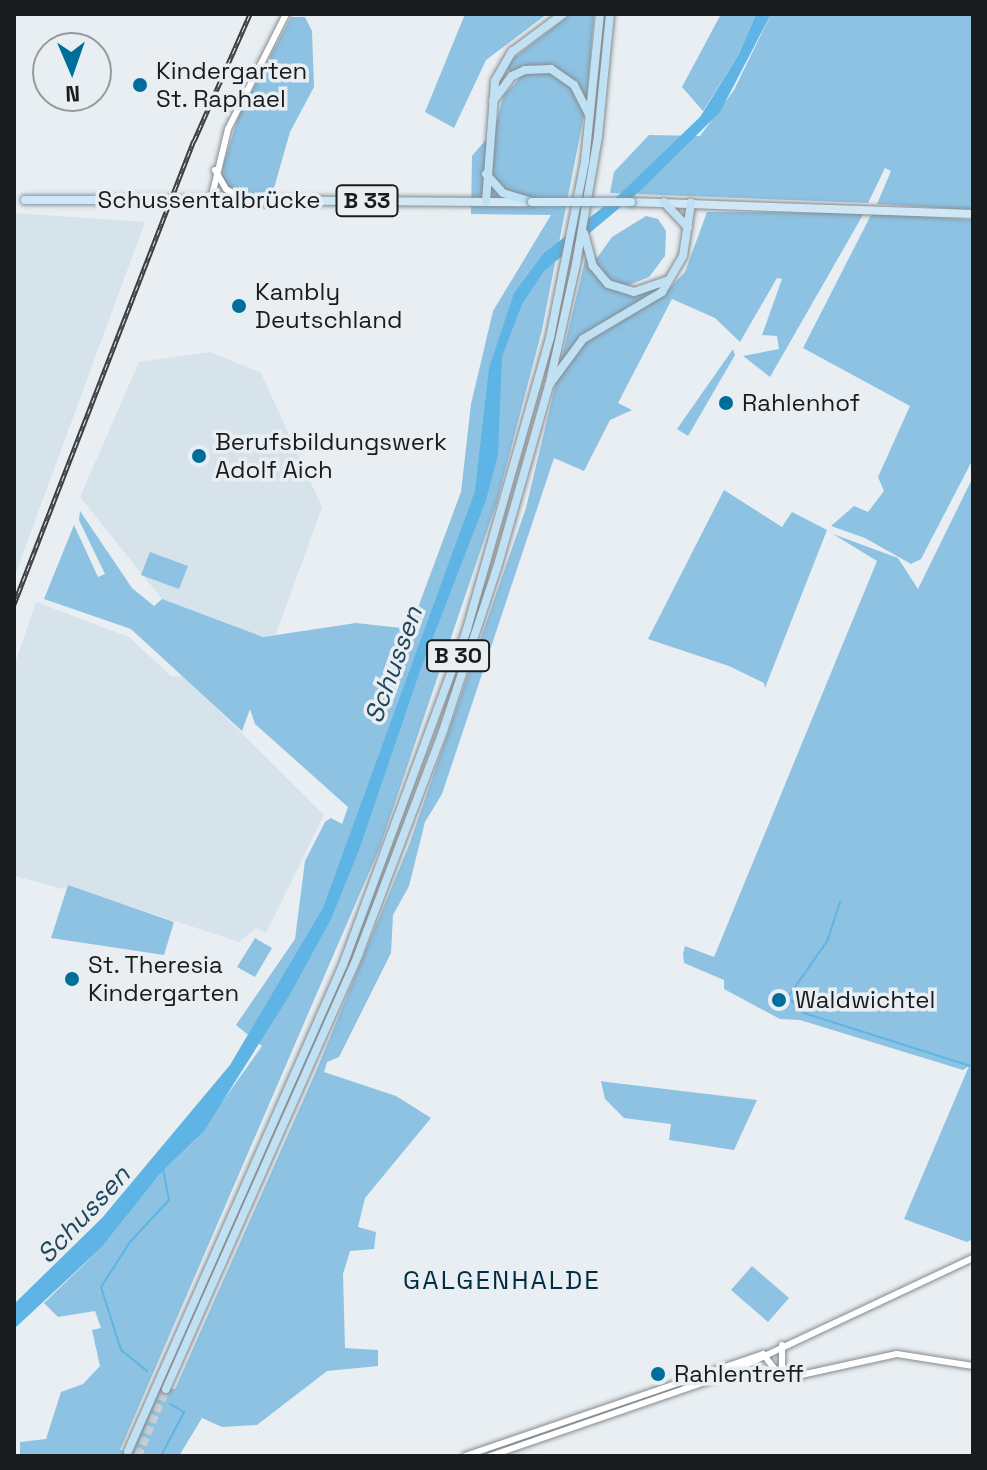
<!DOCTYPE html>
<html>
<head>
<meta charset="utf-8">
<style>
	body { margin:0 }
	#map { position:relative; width:987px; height:1470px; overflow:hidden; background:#e8eef2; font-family:"Space Grotesk",sans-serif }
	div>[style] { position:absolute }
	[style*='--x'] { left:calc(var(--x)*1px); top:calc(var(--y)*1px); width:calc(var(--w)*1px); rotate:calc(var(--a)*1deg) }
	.built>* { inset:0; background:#d6e3eb }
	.green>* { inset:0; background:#8dc2e2 }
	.water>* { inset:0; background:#5eb4e4 }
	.stream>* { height:2px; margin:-1px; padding:0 1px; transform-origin:1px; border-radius:1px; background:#5eb4e4 }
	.trunk-tunnel>* { height:8px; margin-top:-4px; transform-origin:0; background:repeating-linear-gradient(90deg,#c9ced2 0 8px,transparent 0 12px) }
	.roads { filter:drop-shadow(0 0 2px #858a8d) drop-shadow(0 0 2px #858a8d) }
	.tertiary>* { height:6px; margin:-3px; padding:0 3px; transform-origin:3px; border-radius:3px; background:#fff }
	.primary>* { height:8px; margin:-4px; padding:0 4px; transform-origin:4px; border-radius:4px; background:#d0e8f6 }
	.trunk>* { height:8px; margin:-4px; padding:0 4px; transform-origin:4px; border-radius:4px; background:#c0e0f3 }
	.rail>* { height:5px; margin-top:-2.5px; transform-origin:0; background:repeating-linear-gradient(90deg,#e8eef2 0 6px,#3c3f41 0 12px); box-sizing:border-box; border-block:2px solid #3c3f41 }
	.bridges { filter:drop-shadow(0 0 2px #7b96a6) drop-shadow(0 0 2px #7b96a6) }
	.primary-bridge>* { height:8px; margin:-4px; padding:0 4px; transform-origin:4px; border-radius:4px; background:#d0e8f6 }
	.dots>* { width:22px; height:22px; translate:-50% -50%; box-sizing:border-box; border:4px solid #e8eef2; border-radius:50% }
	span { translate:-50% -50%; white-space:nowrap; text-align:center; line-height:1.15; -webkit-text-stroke:7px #e8eef2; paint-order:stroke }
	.shield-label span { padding:2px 6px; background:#e8eef2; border:2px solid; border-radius:6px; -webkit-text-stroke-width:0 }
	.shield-label { font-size:22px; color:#191b1c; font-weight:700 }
	.poi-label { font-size:24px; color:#191b1c }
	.left { translate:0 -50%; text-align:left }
	.street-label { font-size:24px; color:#191b1c }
	.water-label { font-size:26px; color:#21475b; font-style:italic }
	.neighbourhood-label { font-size:26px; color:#002e43; letter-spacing:2px }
	.frame { position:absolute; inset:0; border:16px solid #191b1c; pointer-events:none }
	.north { position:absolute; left:32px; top:32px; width:80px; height:80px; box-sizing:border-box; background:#e8eef2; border:2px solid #959a9c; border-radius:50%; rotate:178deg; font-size:22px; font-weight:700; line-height:32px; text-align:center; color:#191b1c }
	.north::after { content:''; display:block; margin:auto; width:28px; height:36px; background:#006e9a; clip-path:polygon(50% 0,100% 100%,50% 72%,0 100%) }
</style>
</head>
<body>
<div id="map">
	<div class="built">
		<div style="clip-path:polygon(14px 213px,145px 222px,14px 578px)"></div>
		<div style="clip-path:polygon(210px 352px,261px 373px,322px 507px,276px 634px,263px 637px,162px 599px,80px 497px,139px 362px)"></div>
		<div style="clip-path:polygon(36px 602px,129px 637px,171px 676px,185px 677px,324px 815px,266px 933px,256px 928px,239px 942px,68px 886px,63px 889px,14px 876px,14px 666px)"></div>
	</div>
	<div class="green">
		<div style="clip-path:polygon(465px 14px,547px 14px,486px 60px,454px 128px,425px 112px)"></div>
		<div style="clip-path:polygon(571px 14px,594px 14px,587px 99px,542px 330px,497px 502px,380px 847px,120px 1450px,133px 1451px,159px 1388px,175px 1389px,317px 1069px,409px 845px,526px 508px,587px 252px,593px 266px,619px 290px,660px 286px,663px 295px,685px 272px,707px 212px,864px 213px,770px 377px,743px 356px,779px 349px,777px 336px,762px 335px,782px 279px,777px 278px,740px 342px,715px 318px,672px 299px,618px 403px,632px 410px,610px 420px,584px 471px,554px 458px,442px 794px,425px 822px,409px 886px,393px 915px,391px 953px,339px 1057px,327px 1062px,324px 1072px,396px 1096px,431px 1118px,365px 1198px,358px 1227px,376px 1232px,374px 1249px,350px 1251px,343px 1274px,345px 1348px,378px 1350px,378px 1366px,327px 1371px,257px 1425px,222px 1427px,202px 1418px,179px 1456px,20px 1456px,20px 1442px,46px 1439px,61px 1392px,83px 1384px,100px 1366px,92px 1330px,101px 1328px,95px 1311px,58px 1317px,44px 1303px,102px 1247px,160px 1174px,195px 1140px,262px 1046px,236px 1025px,295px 939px,305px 861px,325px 822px,331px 818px,342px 824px,348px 807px,255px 724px,250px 709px,242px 731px,131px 629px,44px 599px,74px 525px,98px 577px,105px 574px,79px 520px,80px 511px,132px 588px,154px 606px,162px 599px,263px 637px,356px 623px,410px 629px,461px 492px,471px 404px,493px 311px,551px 215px,471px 214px,472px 156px,495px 129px,503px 96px,519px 79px,506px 68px,511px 60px)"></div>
		<div style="clip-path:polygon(721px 14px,756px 14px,739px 54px,703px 111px,682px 87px)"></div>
		<div style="clip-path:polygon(771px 14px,973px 14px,973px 210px,877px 204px,891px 171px,885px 168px,868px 203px,610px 193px,614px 172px,649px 135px,700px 136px,734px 90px)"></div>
		<div style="clip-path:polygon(291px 17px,305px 17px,312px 31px,314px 87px,290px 132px,268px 209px,218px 210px,223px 166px,238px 117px)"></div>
		<div style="clip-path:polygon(872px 213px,973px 220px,973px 459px,921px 559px,911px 564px,865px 538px,831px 526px,854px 506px,868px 512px,884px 491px,878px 477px,910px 406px,803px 348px)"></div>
		<div style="clip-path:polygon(646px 216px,658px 219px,666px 231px,665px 256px,649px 277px,629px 285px,643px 287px,614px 284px,597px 266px,593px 254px,597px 258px,612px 237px)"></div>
		<div style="clip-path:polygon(733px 349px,735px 355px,688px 436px,677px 429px)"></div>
		<div style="clip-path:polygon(973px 477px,973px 1239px,967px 1242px,904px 1219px,969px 1066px,963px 1070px,800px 1020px,780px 1019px,724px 989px,724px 980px,684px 963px,683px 954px,685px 946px,714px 957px,877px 561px,833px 534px,898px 558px,918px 589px)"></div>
		<div style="clip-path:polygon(724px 490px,782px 527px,792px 512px,827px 530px,765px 688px,764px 683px,729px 666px,648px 639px)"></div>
		<div style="clip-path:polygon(150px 552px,188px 566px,179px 589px,141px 575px)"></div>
		<div style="clip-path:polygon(68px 885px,174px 922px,164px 955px,51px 938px)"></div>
		<div style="clip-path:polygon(255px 938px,272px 948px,255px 977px,237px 967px)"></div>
		<div style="clip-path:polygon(601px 1081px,607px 1082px,757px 1100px,734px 1150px,669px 1140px,671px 1124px,624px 1118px,605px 1099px)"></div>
		<div style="clip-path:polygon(752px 1266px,789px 1298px,768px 1322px,731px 1290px)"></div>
	</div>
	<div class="water">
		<div style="clip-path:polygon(756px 14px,771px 14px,720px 112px,641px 190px,544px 271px,522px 304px,502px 357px,498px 455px,486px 500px,420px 671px,359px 850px,331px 919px,289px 996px,204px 1131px,160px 1174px,102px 1247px,14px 1329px,14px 1304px,102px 1218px,230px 1065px,323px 908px,475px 491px,489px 368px,514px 293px,544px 253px,620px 194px,700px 117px,739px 54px)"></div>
	</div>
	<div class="stream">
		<div style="--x:840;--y:902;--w:40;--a:108"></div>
		<div style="--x:828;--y:940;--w:70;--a:125.1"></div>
		<div style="--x:788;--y:997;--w:23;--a:45"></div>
		<div style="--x:804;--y:1013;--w:177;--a:17.7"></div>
		<div style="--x:147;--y:1371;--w:33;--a:-141"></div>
		<div style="--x:121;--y:1350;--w:66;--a:-107.6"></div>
		<div style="--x:101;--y:1287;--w:54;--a:-57.2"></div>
		<div style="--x:130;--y:1242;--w:57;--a:-47.1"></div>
		<div style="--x:169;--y:1200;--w:32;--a:-101"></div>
		<div style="--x:161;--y:1456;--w:50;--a:-62.4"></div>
		<div style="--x:184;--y:1412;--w:16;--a:-150"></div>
	</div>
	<div class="trunk-tunnel">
		<div style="--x:138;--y:1456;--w:73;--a:-67.3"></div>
	</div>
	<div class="roads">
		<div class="tertiary">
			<div style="--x:215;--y:170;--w:22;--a:60"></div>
			<div style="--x:226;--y:189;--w:18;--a:29"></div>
			<div style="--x:211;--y:200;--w:73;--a:-76.5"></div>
			<div style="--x:228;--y:129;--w:129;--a:-63.2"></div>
			<div style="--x:782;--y:1345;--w:21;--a:90"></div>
			<div style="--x:782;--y:1366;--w:15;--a:48"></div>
			<div style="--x:763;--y:1354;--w:23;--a:52"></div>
			<div style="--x:777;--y:1372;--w:16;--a:18"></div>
			<div style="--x:792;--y:1377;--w:107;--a:-12.4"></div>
			<div style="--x:897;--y:1354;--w:77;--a:9"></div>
			<div style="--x:465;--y:1456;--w:315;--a:-18.9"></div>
			<div style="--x:490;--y:1456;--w:243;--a:-19"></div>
			<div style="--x:720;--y:1377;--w:280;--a:-25.2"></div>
		</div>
		<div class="primary">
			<div style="--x:211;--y:200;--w:315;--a:0.4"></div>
			<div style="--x:631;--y:202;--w:342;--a:2"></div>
		</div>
		<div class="trunk">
			<div style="--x:493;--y:101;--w:31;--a:-53"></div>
			<div style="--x:512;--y:76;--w:14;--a:-25"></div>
			<div style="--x:525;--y:70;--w:26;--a:-2"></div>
			<div style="--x:551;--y:69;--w:28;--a:35"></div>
			<div style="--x:574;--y:85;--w:34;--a:63"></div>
			<div style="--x:486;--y:174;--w:25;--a:48"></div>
			<div style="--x:503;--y:193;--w:30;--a:17"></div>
			<div style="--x:486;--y:202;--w:121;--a:-85.7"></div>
			<div style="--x:495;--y:81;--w:34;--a:-60"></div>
			<div style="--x:512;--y:52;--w:64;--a:-36.7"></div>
			<div style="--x:664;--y:202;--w:35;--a:47"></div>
			<div style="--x:584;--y:233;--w:34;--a:75"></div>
			<div style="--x:593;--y:266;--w:23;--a:50"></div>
			<div style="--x:608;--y:284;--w:27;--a:17"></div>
			<div style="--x:634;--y:292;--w:36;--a:-19"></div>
			<div style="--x:549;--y:385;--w:57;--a:-53.5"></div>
			<div style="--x:583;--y:339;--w:92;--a:-30.7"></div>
			<div style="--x:662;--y:292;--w:42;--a:-59.7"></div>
			<div style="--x:683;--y:256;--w:54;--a:-81.4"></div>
			<div style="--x:166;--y:1389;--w:475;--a:-66.1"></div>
			<div style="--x:358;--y:955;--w:240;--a:-69.2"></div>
			<div style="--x:443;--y:731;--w:172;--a:-71.7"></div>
			<div style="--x:497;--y:568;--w:189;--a:-74.1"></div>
			<div style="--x:549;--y:386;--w:125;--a:-77.5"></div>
			<div style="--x:576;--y:264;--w:130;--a:-80.2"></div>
			<div style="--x:598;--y:136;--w:123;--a:-84.4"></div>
			<div style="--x:128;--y:1451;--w:531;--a:-66.14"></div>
			<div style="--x:343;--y:965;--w:358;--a:-69.7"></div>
			<div style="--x:467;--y:629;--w:303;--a:-74.1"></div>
			<div style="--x:550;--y:338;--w:180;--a:-78.8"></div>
			<div style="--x:585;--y:161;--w:148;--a:-84.2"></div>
		</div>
	</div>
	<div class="rail">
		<div style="--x:14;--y:604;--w:497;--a:-68.8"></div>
		<div style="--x:194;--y:141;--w:139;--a:-66.2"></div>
	</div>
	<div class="bridges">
		<div class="primary-bridge">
			<div style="--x:25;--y:200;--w:186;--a:0"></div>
			<div style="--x:532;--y:202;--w:99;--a:0"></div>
		</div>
	</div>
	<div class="dots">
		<div style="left:140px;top:85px;background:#006e9a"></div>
		<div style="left:239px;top:306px;background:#006e9a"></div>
		<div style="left:726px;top:403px;background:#006e9a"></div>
		<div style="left:199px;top:456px;background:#006e9a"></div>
		<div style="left:72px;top:979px;background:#006e9a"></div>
		<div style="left:779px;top:1000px;background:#006e9a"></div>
		<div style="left:658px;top:1374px;background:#006e9a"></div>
	</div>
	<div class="shield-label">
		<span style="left:367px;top:201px">B 33</span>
		<span style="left:458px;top:656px">B 30</span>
	</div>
	<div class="poi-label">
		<span class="left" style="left:156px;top:85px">Kindergarten<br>St. Raphael</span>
		<span class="left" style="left:255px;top:306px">Kambly<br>Deutschland</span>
		<span class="left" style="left:742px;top:403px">Rahlenhof</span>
		<span class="left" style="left:215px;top:456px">Berufsbildungswerk<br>Adolf Aich</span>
		<span class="left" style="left:88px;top:979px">St. Theresia<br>Kindergarten</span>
		<span class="left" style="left:795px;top:1000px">Waldwichtel</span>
		<span class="left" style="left:674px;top:1374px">Rahlentreff</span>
	</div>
	<div class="street-label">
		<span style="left:209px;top:200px">Schussentalbrücke</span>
	</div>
	<div class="water-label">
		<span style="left:394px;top:665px;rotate:-70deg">Schussen</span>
		<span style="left:84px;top:1215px;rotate:-47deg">Schussen</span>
	</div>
	<div class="neighbourhood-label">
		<span style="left:502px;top:1281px">GALGENHALDE</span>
	</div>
	<div class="frame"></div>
	<div class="north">N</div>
</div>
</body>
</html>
